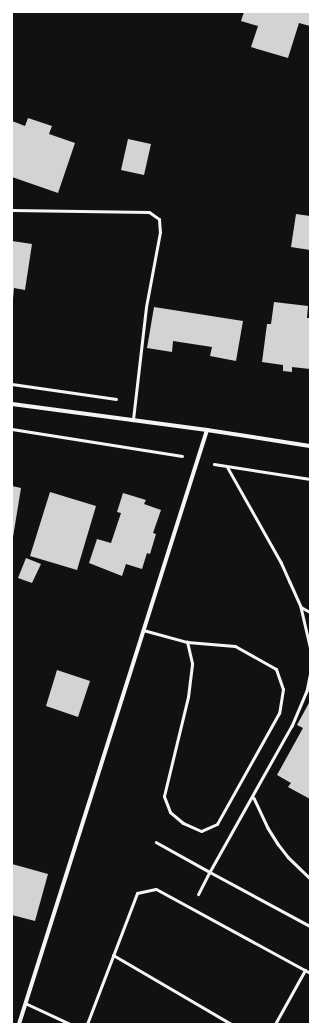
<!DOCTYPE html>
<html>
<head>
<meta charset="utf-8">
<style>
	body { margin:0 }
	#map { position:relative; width:322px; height:1036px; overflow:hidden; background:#111; font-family:Poppins,sans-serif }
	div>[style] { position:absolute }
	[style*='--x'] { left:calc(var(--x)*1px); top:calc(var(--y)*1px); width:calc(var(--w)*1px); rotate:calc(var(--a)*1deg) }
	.building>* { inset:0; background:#d3d3d3 }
	.path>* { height:2.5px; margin:-1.25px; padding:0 1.25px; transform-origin:1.25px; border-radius:1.25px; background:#f5f5f5 }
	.service>* { height:3px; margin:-1.5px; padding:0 1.5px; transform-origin:1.5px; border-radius:1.5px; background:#f5f5f5 }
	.minor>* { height:4px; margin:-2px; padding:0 2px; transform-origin:2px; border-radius:2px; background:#f5f5f5 }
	span { translate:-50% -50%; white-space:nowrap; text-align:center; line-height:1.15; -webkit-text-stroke:3.5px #fff; paint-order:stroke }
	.frame { position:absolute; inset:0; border:13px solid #fff; pointer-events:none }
</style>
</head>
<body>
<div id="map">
	<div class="building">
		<div style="clip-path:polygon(244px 12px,310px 12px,310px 26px,299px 23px,288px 58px,251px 47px,258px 26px,241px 21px)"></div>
		<div style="clip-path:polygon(28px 118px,52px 126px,49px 134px,75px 143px,58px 193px,12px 177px,12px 121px,25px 126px)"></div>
		<div style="clip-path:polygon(128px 139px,151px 144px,144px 175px,121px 170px)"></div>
		<div style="clip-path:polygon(296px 214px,310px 216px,310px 250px,291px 247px)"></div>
		<div style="clip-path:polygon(12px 241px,32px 244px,25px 290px,14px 288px,13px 299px)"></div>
		<div style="clip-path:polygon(274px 302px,308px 306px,307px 318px,310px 318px,310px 369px,292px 367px,292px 372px,283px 371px,283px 365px,262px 362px,267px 324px,271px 324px)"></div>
		<div style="clip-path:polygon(154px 307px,243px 321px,236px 361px,210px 356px,212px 347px,173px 341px,172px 352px,147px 348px)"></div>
		<div style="clip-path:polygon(12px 486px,21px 488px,13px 537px,12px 536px)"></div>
		<div style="clip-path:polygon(50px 492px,96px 506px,77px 570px,30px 556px)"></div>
		<div style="clip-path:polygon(123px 493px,146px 500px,144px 504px,161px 510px,153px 533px,156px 534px,150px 554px,147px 553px,142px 569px,126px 564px,122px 576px,89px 563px,97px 539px,111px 543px,121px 513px,117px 512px)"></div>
		<div style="clip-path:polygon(26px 558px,41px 564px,32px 583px,18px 578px)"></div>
		<div style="clip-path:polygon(57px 670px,90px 681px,78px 717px,46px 706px)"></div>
		<div style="clip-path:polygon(310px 701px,310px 799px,288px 787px,291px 783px,277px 775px,303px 728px,297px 725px)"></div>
		<div style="clip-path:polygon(12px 864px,48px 874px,35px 921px,12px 915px)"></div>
	</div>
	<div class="path">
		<div style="--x:12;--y:384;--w:105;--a:8.2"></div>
		<div style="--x:12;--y:429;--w:172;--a:9"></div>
		<div style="--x:214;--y:464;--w:97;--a:8.9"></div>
		<div style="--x:228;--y:468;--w:108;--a:60.6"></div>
		<div style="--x:281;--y:562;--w:22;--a:66"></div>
		<div style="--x:290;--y:582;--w:27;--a:66"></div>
		<div style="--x:301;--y:607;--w:40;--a:77"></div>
		<div style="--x:301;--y:607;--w:10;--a:29"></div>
		<div style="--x:310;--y:676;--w:15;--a:101"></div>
		<div style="--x:307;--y:691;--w:38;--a:113"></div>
		<div style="--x:292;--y:726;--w:167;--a:119.3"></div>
		<div style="--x:210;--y:872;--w:114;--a:28.4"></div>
		<div style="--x:254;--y:798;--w:33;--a:65"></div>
		<div style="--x:268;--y:828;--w:19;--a:58"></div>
		<div style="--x:278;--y:844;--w:16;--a:52"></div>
		<div style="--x:288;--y:857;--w:30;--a:44"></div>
		<div style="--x:156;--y:842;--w:62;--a:29.1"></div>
		<div style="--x:210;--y:872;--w:25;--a:117"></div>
	</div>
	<div class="service">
		<div style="--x:12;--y:210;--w:137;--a:0.8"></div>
		<div style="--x:149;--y:212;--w:12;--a:35"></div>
		<div style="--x:159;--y:219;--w:13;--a:86"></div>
		<div style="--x:160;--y:232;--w:76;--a:100.6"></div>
		<div style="--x:146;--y:307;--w:114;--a:96.6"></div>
		<div style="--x:143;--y:630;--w:46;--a:15.3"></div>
		<div style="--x:187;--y:642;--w:48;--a:4.8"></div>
		<div style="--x:235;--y:646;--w:47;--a:29.3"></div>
		<div style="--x:276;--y:669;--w:21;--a:71"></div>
		<div style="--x:283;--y:689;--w:24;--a:99"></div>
		<div style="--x:279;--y:713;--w:127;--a:119.2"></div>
		<div style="--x:217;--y:824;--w:17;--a:156"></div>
		<div style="--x:201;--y:831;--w:20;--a:-156"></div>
		<div style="--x:183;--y:823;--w:17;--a:-140"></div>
		<div style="--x:170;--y:812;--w:17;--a:-111"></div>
		<div style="--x:164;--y:796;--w:102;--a:-76.4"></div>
		<div style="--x:188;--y:697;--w:34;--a:-83"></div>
		<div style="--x:192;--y:663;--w:22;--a:-103"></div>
		<div style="--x:113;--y:955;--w:137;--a:30.3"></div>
		<div style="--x:27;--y:1004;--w:47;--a:24.9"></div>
		<div style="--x:87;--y:1024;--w:140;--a:-69.1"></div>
		<div style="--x:137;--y:893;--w:19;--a:-12"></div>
		<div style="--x:156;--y:889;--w:175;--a:28.6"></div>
		<div style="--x:275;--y:1024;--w:62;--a:-60.9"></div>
	</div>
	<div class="minor">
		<div style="--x:12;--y:404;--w:197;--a:7.6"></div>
		<div style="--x:207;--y:430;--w:104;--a:8.8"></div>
		<div style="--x:19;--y:1024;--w:623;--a:-72.44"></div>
	</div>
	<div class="frame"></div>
</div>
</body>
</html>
